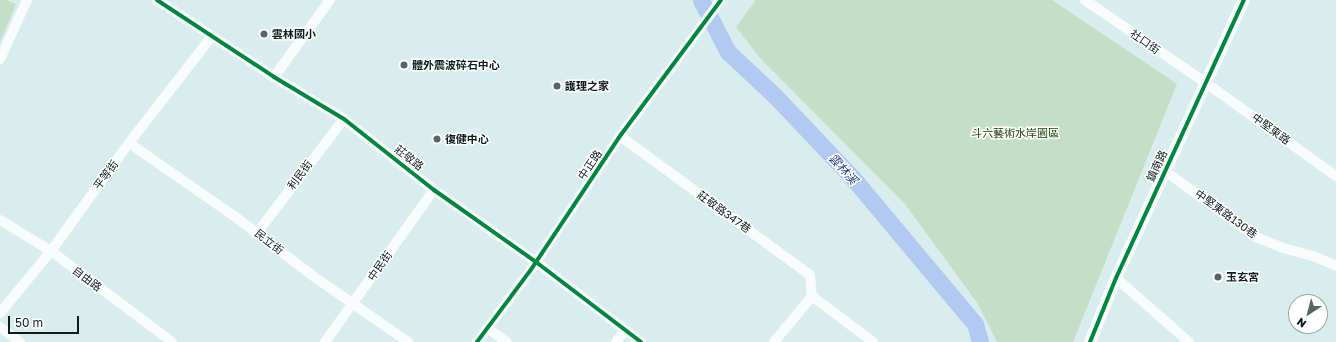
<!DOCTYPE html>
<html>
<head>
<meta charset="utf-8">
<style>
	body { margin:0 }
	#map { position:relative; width:1336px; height:342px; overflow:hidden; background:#d9ecee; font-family:"Golos Text","Noto Sans TC",sans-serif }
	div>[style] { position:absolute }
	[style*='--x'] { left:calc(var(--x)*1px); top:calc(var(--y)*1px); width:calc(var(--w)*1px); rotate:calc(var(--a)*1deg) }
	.green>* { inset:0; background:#c4dec8 }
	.river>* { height:17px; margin:-8.5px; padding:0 8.5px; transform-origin:8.5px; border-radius:8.5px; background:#b2caf1 }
	.minor>* { height:10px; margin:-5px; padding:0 5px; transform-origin:5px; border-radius:5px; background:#f9fcfc }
	.tertiary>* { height:12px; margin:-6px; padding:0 6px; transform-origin:6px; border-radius:6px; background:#f9fcfc }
	.cycleway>* { height:4px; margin:-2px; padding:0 2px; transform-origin:2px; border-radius:2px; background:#00873e }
	.dots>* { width:11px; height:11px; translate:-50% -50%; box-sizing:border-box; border:2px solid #fff; border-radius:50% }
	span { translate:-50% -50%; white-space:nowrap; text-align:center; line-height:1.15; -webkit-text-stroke:3px #fff; paint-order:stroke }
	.poi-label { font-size:11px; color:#101d1e; font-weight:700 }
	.left { translate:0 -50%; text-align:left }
	.street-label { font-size:11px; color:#101d1e }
	.park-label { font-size:11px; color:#183c05 }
	.water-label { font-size:12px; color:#254181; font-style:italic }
	.north { position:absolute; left:1288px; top:294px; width:40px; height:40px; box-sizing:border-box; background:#fff; border:1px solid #9fa5a5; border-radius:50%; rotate:216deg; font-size:11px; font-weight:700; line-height:16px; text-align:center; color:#101d1e }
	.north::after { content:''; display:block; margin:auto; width:14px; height:18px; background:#566567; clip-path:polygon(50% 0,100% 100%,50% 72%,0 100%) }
	.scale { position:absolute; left:8px; top:316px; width:71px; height:18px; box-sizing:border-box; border:2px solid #101d1e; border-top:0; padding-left:5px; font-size:12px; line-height:14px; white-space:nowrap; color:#101d1e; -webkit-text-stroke:3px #fff; paint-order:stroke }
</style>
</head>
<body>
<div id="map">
	<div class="green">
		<div style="clip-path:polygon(0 0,7px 0,16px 4px,0 42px)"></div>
		<div style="clip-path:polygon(756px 0,1052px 0,1177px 84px,1073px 342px,997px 342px,978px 304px,905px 204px,760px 58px,736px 27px)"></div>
	</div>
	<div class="river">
		<div style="--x:701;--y:0;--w:59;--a:62.6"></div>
		<div style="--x:728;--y:52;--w:64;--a:43.1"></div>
		<div style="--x:775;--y:96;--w:112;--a:46.5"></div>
		<div style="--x:852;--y:177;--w:192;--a:50.1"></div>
		<div style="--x:975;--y:324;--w:19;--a:74"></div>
	</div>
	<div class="minor">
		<div style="--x:157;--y:0;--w:140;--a:33.3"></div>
		<div style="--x:274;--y:77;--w:82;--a:31"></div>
		<div style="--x:344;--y:119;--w:115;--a:38.3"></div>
		<div style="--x:434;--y:190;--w:125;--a:35.2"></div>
		<div style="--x:536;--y:262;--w:132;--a:37.3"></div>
		<div style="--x:1085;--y:0;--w:147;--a:34.4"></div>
		<div style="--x:1206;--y:83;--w:160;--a:35.6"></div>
		<div style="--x:0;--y:59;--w:65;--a:-65.4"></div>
		<div style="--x:274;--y:77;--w:95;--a:-54"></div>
		<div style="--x:620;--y:136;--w:235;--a:36.2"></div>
		<div style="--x:810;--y:275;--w:21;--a:85"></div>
		<div style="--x:129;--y:143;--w:131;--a:34.8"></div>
		<div style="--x:237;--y:218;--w:96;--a:37.3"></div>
		<div style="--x:313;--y:276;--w:116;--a:34.8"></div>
		<div style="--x:1165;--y:171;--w:112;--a:36"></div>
		<div style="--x:1256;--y:237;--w:29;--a:22"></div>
		<div style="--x:1283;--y:248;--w:31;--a:15"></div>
		<div style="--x:1313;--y:256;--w:25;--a:23"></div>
		<div style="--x:0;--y:220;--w:60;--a:31.3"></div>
		<div style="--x:51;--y:251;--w:151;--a:36.9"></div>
		<div style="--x:257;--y:233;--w:143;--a:-52.7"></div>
		<div style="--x:1116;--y:278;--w:97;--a:41.2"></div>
		<div style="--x:812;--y:296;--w:76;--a:37"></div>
		<div style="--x:0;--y:313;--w:80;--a:-50.6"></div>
		<div style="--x:51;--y:251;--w:133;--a:-54.2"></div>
		<div style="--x:129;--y:143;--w:135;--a:-52.2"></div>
		<div style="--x:0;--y:327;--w:25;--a:37"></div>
		<div style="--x:487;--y:328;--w:24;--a:35"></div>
		<div style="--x:325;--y:342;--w:187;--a:-54.4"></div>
		<div style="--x:477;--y:342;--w:89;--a:-53.3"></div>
		<div style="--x:530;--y:271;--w:162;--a:-56.3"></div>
		<div style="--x:620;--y:136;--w:169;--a:-53.4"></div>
		<div style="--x:616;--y:342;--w:15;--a:-53"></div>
		<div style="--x:774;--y:342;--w:60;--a:-50.4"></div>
	</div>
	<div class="tertiary">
		<div style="--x:1090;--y:342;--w:69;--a:-67.9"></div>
		<div style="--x:1116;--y:278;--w:306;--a:-65.3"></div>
	</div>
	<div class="cycleway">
		<div style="--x:157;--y:0;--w:140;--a:33.3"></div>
		<div style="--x:274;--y:77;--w:82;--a:31"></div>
		<div style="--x:344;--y:119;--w:115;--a:38.3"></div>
		<div style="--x:434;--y:190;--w:125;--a:35.2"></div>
		<div style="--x:536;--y:262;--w:132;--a:37.3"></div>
		<div style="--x:477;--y:342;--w:89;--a:-53.3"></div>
		<div style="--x:530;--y:271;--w:162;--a:-56.3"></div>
		<div style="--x:620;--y:136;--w:169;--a:-53.4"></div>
		<div style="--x:1090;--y:342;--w:69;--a:-67.9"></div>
		<div style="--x:1116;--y:278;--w:306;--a:-65.3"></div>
	</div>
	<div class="dots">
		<div style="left:264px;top:34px;background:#566567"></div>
		<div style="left:404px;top:65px;background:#566567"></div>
		<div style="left:557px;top:86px;background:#566567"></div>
		<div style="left:437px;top:139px;background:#566567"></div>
		<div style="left:1218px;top:277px;background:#566567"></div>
	</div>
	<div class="poi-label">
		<span class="left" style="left:272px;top:34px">雲林國小</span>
		<span class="left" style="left:412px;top:65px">體外震波碎石中心</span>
		<span class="left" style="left:565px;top:86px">護理之家</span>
		<span class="left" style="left:445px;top:139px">復健中心</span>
		<span class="left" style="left:1226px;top:277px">玉玄宮</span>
	</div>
	<div class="street-label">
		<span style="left:1145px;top:42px;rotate:35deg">社口街</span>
		<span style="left:1271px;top:129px;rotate:36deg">中堅東路</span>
		<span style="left:409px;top:158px;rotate:38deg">莊敬路</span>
		<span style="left:590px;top:165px;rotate:-56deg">中正路</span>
		<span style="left:1157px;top:166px;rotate:-65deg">鎮南路</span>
		<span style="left:106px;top:175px;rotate:-54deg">平等街</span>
		<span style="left:300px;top:175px;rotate:-53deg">利民街</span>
		<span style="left:724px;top:212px;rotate:36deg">莊敬路347巷</span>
		<span style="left:1226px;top:214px;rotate:36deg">中堅東路130巷</span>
		<span style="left:269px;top:242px;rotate:38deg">民立街</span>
		<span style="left:380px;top:266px;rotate:-55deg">中民街</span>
		<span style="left:87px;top:279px;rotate:37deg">自由路</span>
	</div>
	<div class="park-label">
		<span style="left:1015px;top:133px">斗六藝術水岸園區</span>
	</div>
	<div class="water-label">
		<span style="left:843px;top:169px;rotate:48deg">雲林溪</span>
	</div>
	<div class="north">N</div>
	<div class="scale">50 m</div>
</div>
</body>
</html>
